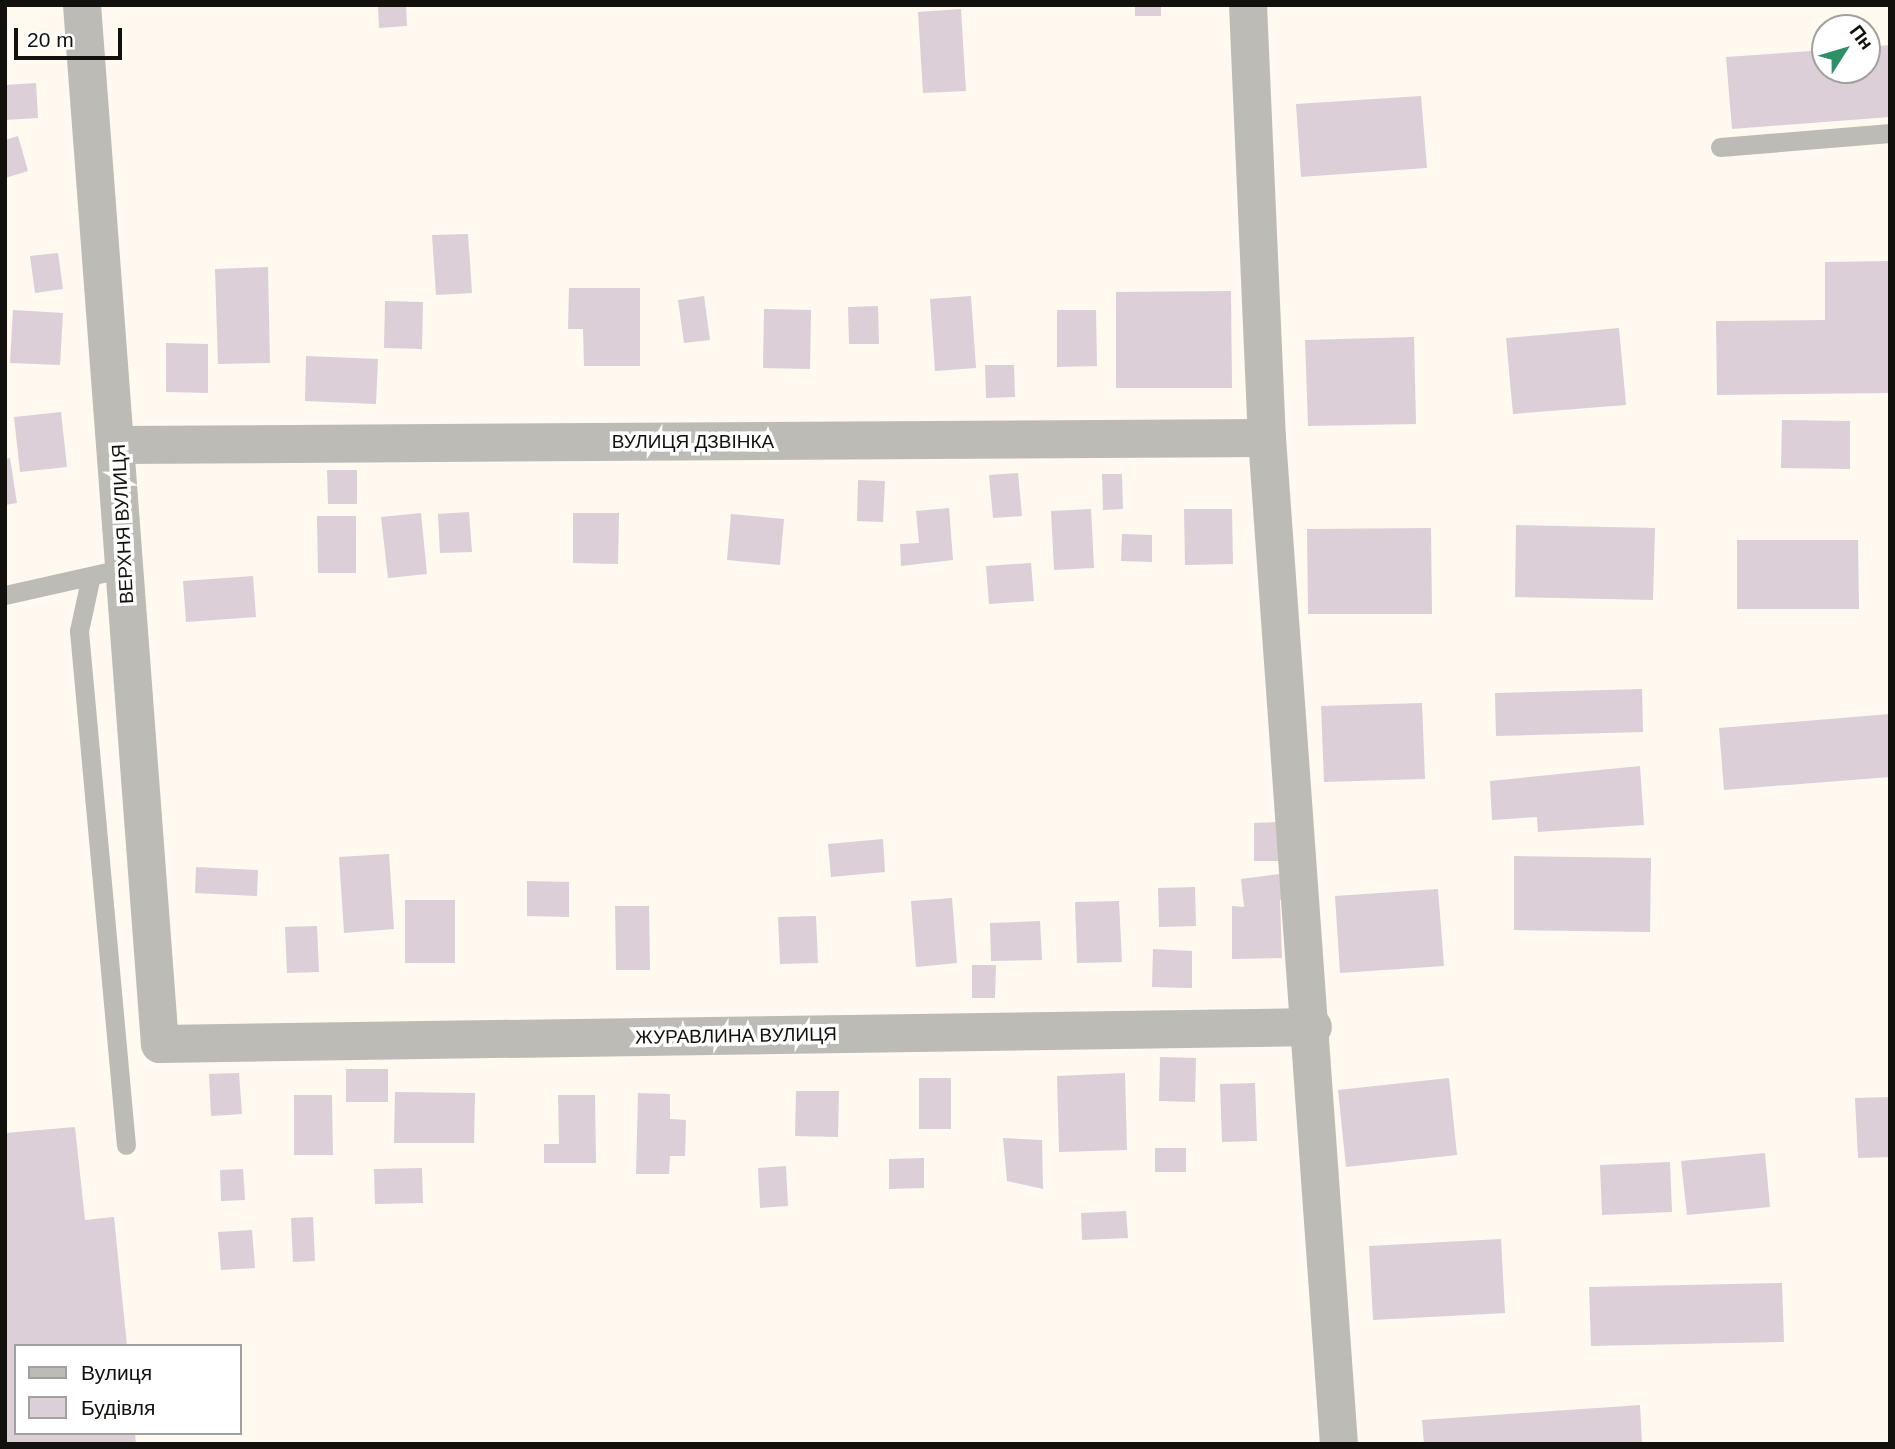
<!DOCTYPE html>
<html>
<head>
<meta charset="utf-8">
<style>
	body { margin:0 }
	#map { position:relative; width:1895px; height:1449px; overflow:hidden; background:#fff9ef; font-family:Arial,sans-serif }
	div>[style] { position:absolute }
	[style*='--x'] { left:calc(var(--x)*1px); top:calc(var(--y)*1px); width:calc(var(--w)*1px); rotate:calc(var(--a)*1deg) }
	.building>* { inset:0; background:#dccfd7 }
	.lane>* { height:19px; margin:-9.5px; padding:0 9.5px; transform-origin:9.5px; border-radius:9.5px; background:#bdbbb6 }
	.street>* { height:38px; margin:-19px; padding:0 19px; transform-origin:19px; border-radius:19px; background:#bdbbb6 }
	span { translate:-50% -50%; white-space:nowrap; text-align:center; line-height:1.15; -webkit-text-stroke:7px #fff; paint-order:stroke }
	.street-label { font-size:19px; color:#13110d }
	.frame { position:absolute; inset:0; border:7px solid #13110d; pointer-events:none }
	.legend { position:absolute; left:14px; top:1344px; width:228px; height:91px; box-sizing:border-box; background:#fff; border:2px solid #a1a09e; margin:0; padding:9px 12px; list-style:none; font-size:21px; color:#13110d }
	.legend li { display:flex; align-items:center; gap:14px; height:35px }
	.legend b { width:35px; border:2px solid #a1a09e }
	.north { position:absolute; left:1811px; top:14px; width:70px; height:70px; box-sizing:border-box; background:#fff; border:2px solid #a1a09e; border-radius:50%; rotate:53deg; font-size:19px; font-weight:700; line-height:28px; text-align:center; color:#13110d }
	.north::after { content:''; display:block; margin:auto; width:24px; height:32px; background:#2e8f68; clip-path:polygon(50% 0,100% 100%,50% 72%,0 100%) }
	.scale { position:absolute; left:14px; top:28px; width:108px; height:32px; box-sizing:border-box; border:4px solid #13110d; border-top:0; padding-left:9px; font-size:21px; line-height:24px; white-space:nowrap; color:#13110d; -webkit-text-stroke:5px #fff; paint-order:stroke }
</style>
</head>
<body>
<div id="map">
	<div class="building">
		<div style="clip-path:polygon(378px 5px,406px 5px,407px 26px,379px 28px)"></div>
		<div style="clip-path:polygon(1135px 5px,1161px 5px,1161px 16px,1135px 16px)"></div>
		<div style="clip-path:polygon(961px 9px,966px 91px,923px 93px,918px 12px)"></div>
		<div style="clip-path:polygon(1890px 45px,1890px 117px,1732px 129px,1726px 57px,1825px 50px,1825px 70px,1867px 70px,1867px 47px)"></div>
		<div style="clip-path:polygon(36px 83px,38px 118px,5px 120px,5px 85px)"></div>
		<div style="clip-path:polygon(1421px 96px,1427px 168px,1301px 177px,1296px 104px)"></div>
		<div style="clip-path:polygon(18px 136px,28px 171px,5px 178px,5px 140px)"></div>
		<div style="clip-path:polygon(468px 234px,472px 293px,436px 295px,432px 235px)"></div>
		<div style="clip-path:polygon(58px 253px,63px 289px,35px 293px,30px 256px)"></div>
		<div style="clip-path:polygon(1889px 261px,1890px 393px,1717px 395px,1716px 321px,1825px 320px,1825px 262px)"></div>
		<div style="clip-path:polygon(268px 267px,270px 363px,218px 364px,215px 269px)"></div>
		<div style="clip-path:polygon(569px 288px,640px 288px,640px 366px,584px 366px,583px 329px,568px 329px)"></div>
		<div style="clip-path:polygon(1231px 291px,1232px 388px,1116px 388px,1116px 292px)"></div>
		<div style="clip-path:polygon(704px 296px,710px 340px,684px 343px,678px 300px)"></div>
		<div style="clip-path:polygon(971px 296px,976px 368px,935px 371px,930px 299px)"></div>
		<div style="clip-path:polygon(385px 301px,423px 302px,422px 349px,384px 348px)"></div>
		<div style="clip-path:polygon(878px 306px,879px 344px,849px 344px,848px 307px)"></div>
		<div style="clip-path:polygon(764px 309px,811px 310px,810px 369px,763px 368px)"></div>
		<div style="clip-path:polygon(13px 310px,63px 313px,60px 365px,10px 363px)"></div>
		<div style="clip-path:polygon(1057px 310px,1096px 310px,1097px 366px,1057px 367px)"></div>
		<div style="clip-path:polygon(1619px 328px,1626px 405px,1513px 414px,1506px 338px)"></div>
		<div style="clip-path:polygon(1414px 337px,1416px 424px,1308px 426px,1305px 340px)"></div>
		<div style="clip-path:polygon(166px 343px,208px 344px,208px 393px,166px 392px)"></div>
		<div style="clip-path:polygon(306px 356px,378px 359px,376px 404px,305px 401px)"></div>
		<div style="clip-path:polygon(985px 365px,1014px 365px,1015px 397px,986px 398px)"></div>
		<div style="clip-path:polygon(61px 412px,67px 467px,20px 472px,14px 417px)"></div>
		<div style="clip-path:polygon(1782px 420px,1850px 421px,1850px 469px,1781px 468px)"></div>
		<div style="clip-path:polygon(10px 458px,17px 503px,5px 505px,5px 459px)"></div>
		<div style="clip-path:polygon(327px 470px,357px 470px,357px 504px,328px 504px)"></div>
		<div style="clip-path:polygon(1018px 473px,1022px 516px,993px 518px,989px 475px)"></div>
		<div style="clip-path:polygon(1102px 474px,1122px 474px,1123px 509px,1103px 510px)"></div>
		<div style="clip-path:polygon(858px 480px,885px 481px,883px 522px,857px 521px)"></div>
		<div style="clip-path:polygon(949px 508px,953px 560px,901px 566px,900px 544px,919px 543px,916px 511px)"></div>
		<div style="clip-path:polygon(1091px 509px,1094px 568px,1054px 570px,1051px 511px)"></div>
		<div style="clip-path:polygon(1184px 509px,1232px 509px,1233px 564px,1185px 565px)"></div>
		<div style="clip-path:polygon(469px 512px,472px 552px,440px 553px,438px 514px)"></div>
		<div style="clip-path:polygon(421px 513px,427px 574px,388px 578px,381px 517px)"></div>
		<div style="clip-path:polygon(573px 513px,619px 513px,618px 564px,573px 563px)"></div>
		<div style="clip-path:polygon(731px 514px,784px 519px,780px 565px,727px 560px)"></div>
		<div style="clip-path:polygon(317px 516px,356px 516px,356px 573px,318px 573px)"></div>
		<div style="clip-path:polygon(1516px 525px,1655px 528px,1653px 600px,1515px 597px)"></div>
		<div style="clip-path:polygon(1431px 528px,1432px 614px,1308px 614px,1307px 529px)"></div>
		<div style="clip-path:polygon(1122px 534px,1152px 535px,1152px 562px,1121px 561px)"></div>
		<div style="clip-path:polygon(1737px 540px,1858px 540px,1859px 609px,1737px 609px)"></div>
		<div style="clip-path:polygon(1031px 563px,1034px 601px,989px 604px,986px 566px)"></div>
		<div style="clip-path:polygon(253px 576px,256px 617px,186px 622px,183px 581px)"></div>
		<div style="clip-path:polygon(1642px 689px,1643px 732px,1496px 736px,1495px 693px)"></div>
		<div style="clip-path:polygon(1422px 703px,1425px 779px,1324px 782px,1321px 706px)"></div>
		<div style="clip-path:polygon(1890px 714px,1890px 777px,1724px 790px,1719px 728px)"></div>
		<div style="clip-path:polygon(1640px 766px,1644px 825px,1538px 832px,1537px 817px,1492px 820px,1490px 781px)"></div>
		<div style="clip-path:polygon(1278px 822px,1280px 861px,1254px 861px,1254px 823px)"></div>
		<div style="clip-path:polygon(883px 839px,885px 872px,831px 877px,828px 844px)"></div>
		<div style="clip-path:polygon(389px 854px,394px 929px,344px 933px,339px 857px)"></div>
		<div style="clip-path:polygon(1514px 856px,1651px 858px,1650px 932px,1514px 930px)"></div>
		<div style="clip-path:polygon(196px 867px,258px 870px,257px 896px,195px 893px)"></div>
		<div style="clip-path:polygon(1287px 873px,1290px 899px,1280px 900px,1282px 958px,1232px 959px,1232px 906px,1244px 907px,1241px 879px)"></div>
		<div style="clip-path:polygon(527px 881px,569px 882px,569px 917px,527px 916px)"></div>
		<div style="clip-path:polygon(1195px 887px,1196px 926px,1159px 927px,1158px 888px)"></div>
		<div style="clip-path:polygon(1438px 889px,1444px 966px,1340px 973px,1335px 896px)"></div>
		<div style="clip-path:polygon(952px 898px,957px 963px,916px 967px,911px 901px)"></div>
		<div style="clip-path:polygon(405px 900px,455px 900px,455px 963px,405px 963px)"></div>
		<div style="clip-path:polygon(1119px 901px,1122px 962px,1077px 963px,1075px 902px)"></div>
		<div style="clip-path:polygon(615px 906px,649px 906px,650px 970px,616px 970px)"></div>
		<div style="clip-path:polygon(816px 916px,818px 963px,780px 964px,778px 917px)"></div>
		<div style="clip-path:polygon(1040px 921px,1042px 960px,991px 961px,990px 923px)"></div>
		<div style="clip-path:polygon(317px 926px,319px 972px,287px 973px,285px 927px)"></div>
		<div style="clip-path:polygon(1153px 949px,1192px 951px,1192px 988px,1152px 987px)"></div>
		<div style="clip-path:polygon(972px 965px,996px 965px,995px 998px,972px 998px)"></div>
		<div style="clip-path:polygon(1160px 1057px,1196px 1058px,1195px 1102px,1159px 1101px)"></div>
		<div style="clip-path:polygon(346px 1069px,388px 1069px,388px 1102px,346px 1102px)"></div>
		<div style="clip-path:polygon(239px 1073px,242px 1114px,211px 1116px,209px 1074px)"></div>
		<div style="clip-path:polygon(1125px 1073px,1127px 1150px,1059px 1152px,1057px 1076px)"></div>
		<div style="clip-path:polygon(919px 1078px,951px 1078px,951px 1129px,919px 1129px)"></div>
		<div style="clip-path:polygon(1449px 1078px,1457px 1155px,1346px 1167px,1338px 1090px)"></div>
		<div style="clip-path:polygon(1255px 1083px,1257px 1141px,1222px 1142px,1220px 1084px)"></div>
		<div style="clip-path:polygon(796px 1091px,839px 1091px,838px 1137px,795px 1136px)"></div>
		<div style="clip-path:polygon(395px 1092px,475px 1093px,474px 1143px,394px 1143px)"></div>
		<div style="clip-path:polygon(638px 1093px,670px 1094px,670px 1119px,686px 1120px,685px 1156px,670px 1156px,669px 1174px,636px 1174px)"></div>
		<div style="clip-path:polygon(294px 1095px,332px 1095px,333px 1155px,294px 1155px)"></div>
		<div style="clip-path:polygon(558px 1095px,595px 1095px,596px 1163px,544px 1163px,544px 1144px,559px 1144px)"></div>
		<div style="clip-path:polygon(1890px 1097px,1890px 1157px,1858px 1158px,1855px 1098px)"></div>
		<div style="clip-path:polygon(75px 1127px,85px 1220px,114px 1217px,127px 1346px,16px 1346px,16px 1433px,135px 1433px,136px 1444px,5px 1444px,5px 1133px)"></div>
		<div style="clip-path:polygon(1003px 1138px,1042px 1140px,1043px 1189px,1007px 1181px)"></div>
		<div style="clip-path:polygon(1155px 1148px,1186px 1148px,1186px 1172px,1155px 1172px)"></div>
		<div style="clip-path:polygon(1765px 1153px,1770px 1207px,1687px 1215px,1681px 1161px)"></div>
		<div style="clip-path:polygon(924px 1158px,924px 1188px,889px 1189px,889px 1159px)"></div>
		<div style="clip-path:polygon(1670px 1162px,1672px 1212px,1602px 1215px,1600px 1165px)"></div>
		<div style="clip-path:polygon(786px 1166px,788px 1206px,760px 1208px,758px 1168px)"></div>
		<div style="clip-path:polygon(422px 1168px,423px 1203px,375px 1204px,374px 1169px)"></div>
		<div style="clip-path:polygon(243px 1169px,245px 1200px,221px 1201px,220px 1170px)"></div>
		<div style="clip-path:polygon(1126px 1211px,1128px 1238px,1082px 1240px,1081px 1213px)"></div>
		<div style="clip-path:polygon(313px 1217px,315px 1261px,293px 1262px,291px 1218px)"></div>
		<div style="clip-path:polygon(252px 1230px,255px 1268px,221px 1270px,218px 1232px)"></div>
		<div style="clip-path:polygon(1501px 1239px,1505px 1313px,1373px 1320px,1369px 1246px)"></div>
		<div style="clip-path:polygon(1782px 1283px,1784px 1342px,1591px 1346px,1589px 1287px)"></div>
		<div style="clip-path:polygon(1640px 1405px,1642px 1444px,1424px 1444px,1422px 1420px)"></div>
	</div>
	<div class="lane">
		<div style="--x:1720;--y:147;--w:171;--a:-4.7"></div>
		<div style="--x:90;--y:580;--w:52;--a:102.2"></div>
		<div style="--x:79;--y:631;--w:516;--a:84.78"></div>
		<div style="--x:5;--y:595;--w:123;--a:-12.7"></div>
	</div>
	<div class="street">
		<div style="--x:82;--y:5;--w:1042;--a:85.71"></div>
		<div style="--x:160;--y:1044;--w:1153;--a:-0.84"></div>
		<div style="--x:1248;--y:5;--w:433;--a:87.5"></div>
		<div style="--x:1267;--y:438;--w:1009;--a:85.91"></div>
		<div style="--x:119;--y:445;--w:1148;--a:-0.35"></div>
	</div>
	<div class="street-label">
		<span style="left:693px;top:442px">ВУЛИЦЯ ДЗВІНКА</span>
		<span style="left:123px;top:524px;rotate:-93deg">ВЕРХНЯ ВУЛИЦЯ</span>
		<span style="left:736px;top:1036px;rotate:-1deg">ЖУРАВЛИНА ВУЛИЦЯ</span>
	</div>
	<div class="frame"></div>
	<ul class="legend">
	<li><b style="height:9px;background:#bdbbb6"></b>Вулиця</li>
	<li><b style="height:19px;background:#dccfd7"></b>Будівля</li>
	</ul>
	<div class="north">Пн</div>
	<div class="scale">20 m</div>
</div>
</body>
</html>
